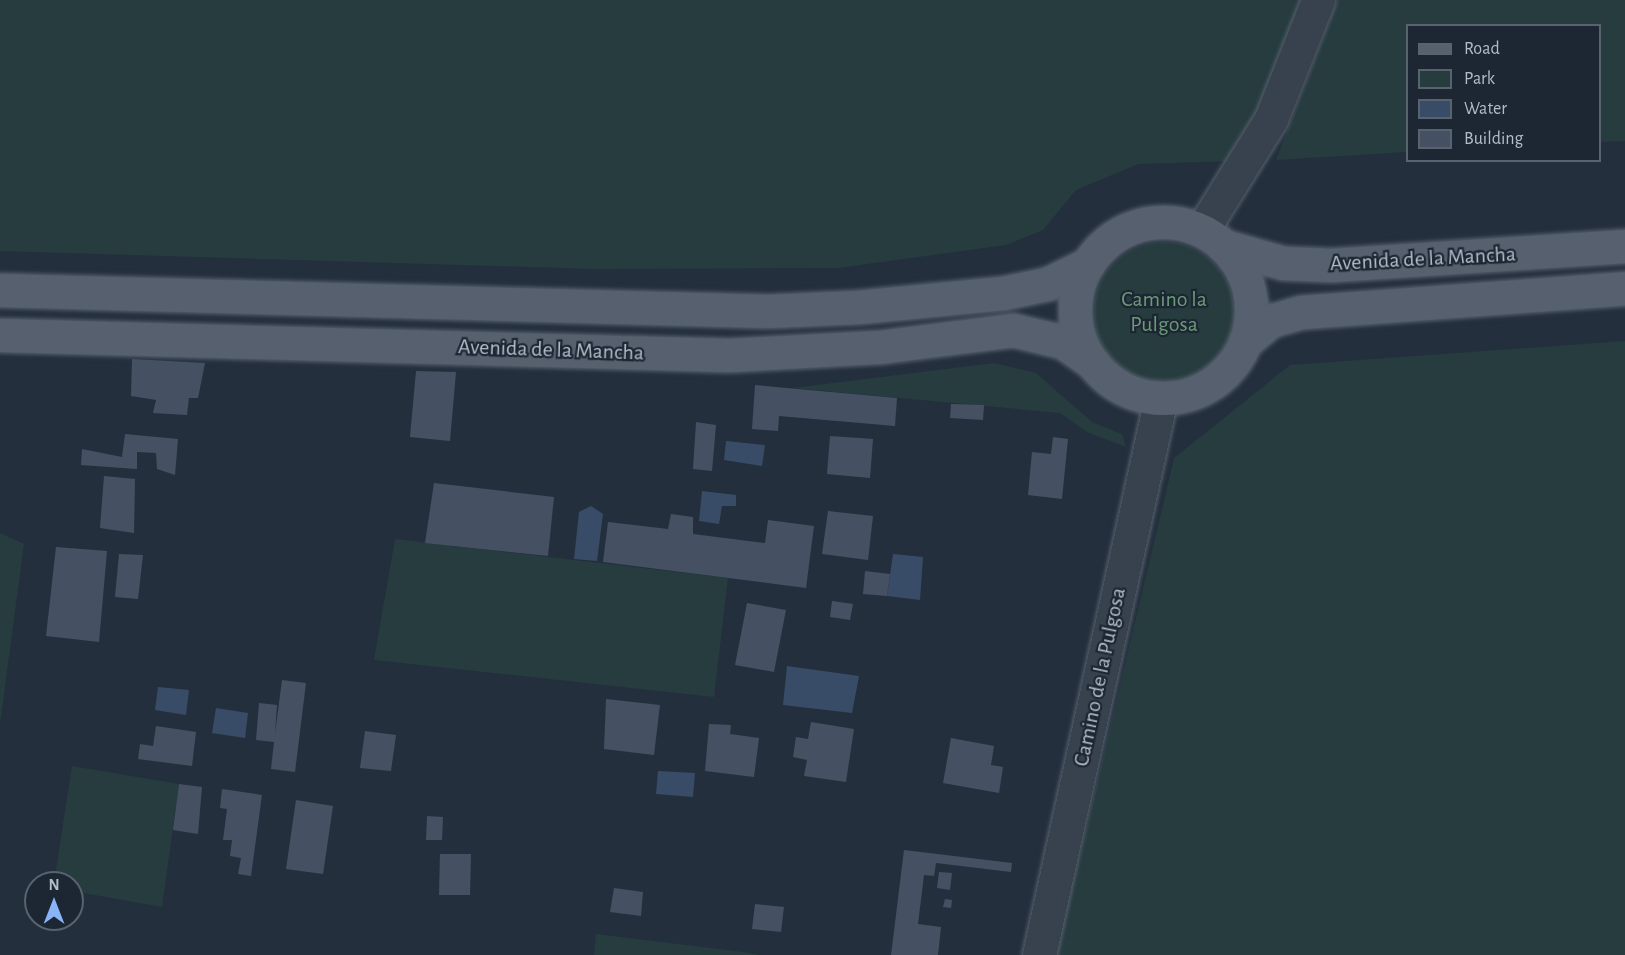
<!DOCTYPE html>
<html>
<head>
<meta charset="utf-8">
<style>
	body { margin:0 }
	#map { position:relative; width:1625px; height:955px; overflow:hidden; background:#242f3e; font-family:"Alegreya Sans",sans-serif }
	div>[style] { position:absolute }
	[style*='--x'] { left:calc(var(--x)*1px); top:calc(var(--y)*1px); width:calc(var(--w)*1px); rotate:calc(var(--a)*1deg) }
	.green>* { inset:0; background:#263c3f }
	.round { border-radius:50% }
	.water>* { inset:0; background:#394c67 }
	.building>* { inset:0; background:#455162 }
	.roads { filter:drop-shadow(0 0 2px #565f6c) drop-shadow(0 0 2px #565f6c) }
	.street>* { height:33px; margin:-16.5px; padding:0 16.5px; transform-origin:16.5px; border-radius:16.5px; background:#38414e }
	.primary>* { height:33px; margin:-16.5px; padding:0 16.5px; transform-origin:16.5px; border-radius:16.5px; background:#56606e }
	.primary>.ring { margin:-16.5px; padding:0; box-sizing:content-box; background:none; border:33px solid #56606e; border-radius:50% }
	span { translate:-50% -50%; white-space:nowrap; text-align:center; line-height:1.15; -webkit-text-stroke:4.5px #1d2633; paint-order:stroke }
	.street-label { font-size:22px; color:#b4bcc9 }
	.park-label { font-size:22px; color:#6b9a76 }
	.legend { position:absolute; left:1406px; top:24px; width:195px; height:138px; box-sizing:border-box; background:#1d2633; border:2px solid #59626f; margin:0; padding:8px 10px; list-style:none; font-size:18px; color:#b4bcc9 }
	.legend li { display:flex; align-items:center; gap:12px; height:30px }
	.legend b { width:30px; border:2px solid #59626f }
	.north { position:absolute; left:24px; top:871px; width:60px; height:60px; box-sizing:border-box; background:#1d2633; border:2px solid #59626f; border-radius:50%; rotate:0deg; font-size:16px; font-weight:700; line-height:24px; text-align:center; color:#b4bcc9 }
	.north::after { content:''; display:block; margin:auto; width:21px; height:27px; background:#8ab4f8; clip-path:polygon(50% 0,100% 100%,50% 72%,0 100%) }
</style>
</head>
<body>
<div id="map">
	<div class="green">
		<div style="clip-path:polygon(0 0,1310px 0,1235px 161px,1138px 164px,1076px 190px,1043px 230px,1006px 245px,838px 268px,596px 269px,0 251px)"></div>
		<div style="clip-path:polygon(1338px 0,1625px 0,1625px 141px,1600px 142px,1600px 26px,1408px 26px,1407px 152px,1276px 160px)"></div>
		<div class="round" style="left:1094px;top:242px;width:140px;height:140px"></div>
		<div style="clip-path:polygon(1625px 341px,1625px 955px,1056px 955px,1174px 458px,1290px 365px)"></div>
		<div style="clip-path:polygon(994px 363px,1036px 373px,1092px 422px,1122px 434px,1126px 447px,1087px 432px,1060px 413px,793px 388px)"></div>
		<div style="clip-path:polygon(0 533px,24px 544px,0 724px)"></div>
		<div style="clip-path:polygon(395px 539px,728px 578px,714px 697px,374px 660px)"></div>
		<div style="clip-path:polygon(72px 766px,179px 784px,162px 907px,72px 891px,72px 883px,54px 883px)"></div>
		<div style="clip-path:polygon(596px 934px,743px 952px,760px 955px,594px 955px)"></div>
	</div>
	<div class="water">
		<div style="clip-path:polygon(726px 441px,765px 445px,762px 466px,724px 460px)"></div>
		<div style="clip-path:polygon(702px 491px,736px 495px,736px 506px,722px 506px,719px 524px,699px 521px)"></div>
		<div style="clip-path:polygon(591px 506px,603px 514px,597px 561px,574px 559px,579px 512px)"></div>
		<div style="clip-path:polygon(893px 554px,923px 557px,920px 600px,887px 596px)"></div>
		<div style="clip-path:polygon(787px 666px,859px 676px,852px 713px,783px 705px)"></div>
		<div style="clip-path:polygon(158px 687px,189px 690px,186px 715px,155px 710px)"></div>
		<div style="clip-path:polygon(216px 708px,248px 713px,245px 738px,212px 733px)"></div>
		<div style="clip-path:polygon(658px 771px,695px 773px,693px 797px,656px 794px)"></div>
	</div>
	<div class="building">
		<div style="clip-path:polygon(132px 359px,205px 363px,198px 398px,189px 398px,187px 415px,153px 413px,156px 400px,131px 396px)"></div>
		<div style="clip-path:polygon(416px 371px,456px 372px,450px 441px,410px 437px)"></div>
		<div style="clip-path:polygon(755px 385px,897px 398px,895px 426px,779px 416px,778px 431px,752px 429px)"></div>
		<div style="clip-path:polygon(951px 404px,984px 405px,983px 420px,950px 418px)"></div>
		<div style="clip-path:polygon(696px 422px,716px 425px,712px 471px,693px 469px)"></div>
		<div style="clip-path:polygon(125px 434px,178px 439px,175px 475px,157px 469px,156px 453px,137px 452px,137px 469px,81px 465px,82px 449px,122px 457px)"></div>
		<div style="clip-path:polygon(830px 436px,873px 439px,870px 478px,827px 474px)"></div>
		<div style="clip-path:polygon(1053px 437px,1068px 439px,1062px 499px,1028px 495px,1032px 452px,1051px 454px)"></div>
		<div style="clip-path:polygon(104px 476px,135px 479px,134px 533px,100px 528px)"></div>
		<div style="clip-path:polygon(434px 483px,554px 497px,548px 556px,425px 543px)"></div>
		<div style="clip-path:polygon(828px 511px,873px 516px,868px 560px,822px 554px)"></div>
		<div style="clip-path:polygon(671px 514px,693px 517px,693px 534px,765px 543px,768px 520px,814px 526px,806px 588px,603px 562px,608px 522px,668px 529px)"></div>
		<div style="clip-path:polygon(56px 547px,107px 551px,99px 642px,46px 636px)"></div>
		<div style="clip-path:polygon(119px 554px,143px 555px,138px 599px,115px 597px)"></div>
		<div style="clip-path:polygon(865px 571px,890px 574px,887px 596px,863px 594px)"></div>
		<div style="clip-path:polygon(832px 601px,853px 604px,850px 620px,830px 617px)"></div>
		<div style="clip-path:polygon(747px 603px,786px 610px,774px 672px,735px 665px)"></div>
		<div style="clip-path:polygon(282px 680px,306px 683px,295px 772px,271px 769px,274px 742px,256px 740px,259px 703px,277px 705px,275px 734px)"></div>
		<div style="clip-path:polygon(606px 699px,660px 705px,654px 755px,604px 749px)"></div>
		<div style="clip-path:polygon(811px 722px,854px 729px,846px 782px,804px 776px,807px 760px,793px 757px,796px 737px,808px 739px)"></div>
		<div style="clip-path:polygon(709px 724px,731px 725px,730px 734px,759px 738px,754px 777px,705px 771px)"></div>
		<div style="clip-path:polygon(156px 726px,196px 732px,192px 766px,138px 759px,140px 744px,153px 746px)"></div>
		<div style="clip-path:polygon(365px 731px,396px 735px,391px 771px,360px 768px)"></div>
		<div style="clip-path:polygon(951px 738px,994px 746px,991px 765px,1003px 767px,999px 793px,943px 783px)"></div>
		<div style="clip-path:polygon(179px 784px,202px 787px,198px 834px,173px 830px)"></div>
		<div style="clip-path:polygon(222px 789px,262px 795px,251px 876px,238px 874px,241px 858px,230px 856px,232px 840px,223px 840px,227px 809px,220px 808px)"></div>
		<div style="clip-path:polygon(296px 800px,333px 806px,323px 874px,286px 869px)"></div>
		<div style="clip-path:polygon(427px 816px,443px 817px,442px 840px,426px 840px)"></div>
		<div style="clip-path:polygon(904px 850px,1012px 863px,1011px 872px,936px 863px,934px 876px,924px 875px,918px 924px,941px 927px,938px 955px,891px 955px)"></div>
		<div style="clip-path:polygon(440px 854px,471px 854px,470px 895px,439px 895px)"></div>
		<div style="clip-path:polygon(939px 872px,952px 873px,950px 890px,937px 888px)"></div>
		<div style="clip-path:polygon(614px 888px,643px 892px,641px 916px,610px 912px)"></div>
		<div style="clip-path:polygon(945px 899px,952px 900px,951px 908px,943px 907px)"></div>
		<div style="clip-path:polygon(755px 904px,784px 907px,781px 932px,752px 929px)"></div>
	</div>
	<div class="roads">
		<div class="street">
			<div style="--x:1202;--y:230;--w:131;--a:-58.1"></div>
			<div style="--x:1271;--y:119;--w:128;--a:-68.4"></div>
			<div style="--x:1039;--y:955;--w:570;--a:-77.65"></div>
		</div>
		<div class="primary">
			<div class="ring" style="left:1075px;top:222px;width:143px;height:143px"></div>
			<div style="--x:1223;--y:246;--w:62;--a:15.8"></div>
			<div style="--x:1283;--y:263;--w:48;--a:2.4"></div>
			<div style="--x:1331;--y:265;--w:295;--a:-3.7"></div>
			<div style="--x:0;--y:290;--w:768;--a:1.57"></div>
			<div style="--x:768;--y:311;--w:90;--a:-2.5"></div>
			<div style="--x:858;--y:307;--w:146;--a:-5.5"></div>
			<div style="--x:1003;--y:293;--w:45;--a:-11.6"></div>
			<div style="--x:1047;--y:284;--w:46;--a:-26"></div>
			<div style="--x:0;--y:335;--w:729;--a:1.57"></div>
			<div style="--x:729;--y:355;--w:150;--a:-3.1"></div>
			<div style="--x:879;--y:347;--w:135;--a:-7.2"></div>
			<div style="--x:1013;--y:330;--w:51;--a:13.5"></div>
			<div style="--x:1063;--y:342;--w:37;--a:35"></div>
			<div style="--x:1245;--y:342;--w:33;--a:-40"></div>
			<div style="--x:1270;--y:321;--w:33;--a:-16"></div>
			<div style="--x:1302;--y:312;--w:324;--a:-4.2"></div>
		</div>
	</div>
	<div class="street-label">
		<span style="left:1423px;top:259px;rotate:-3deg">Avenida de la Mancha</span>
		<span style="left:551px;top:350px;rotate:2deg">Avenida de la Mancha</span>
		<span style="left:1100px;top:677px;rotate:-78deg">Camino de la Pulgosa</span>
	</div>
	<div class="park-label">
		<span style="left:1164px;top:312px">Camino la<br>Pulgosa</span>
	</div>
	<ul class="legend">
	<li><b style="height:8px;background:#56606e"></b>Road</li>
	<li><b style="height:16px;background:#263c3f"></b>Park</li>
	<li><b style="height:16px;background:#394c67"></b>Water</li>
	<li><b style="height:16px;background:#455162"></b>Building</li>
	</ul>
	<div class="north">N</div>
</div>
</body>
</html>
